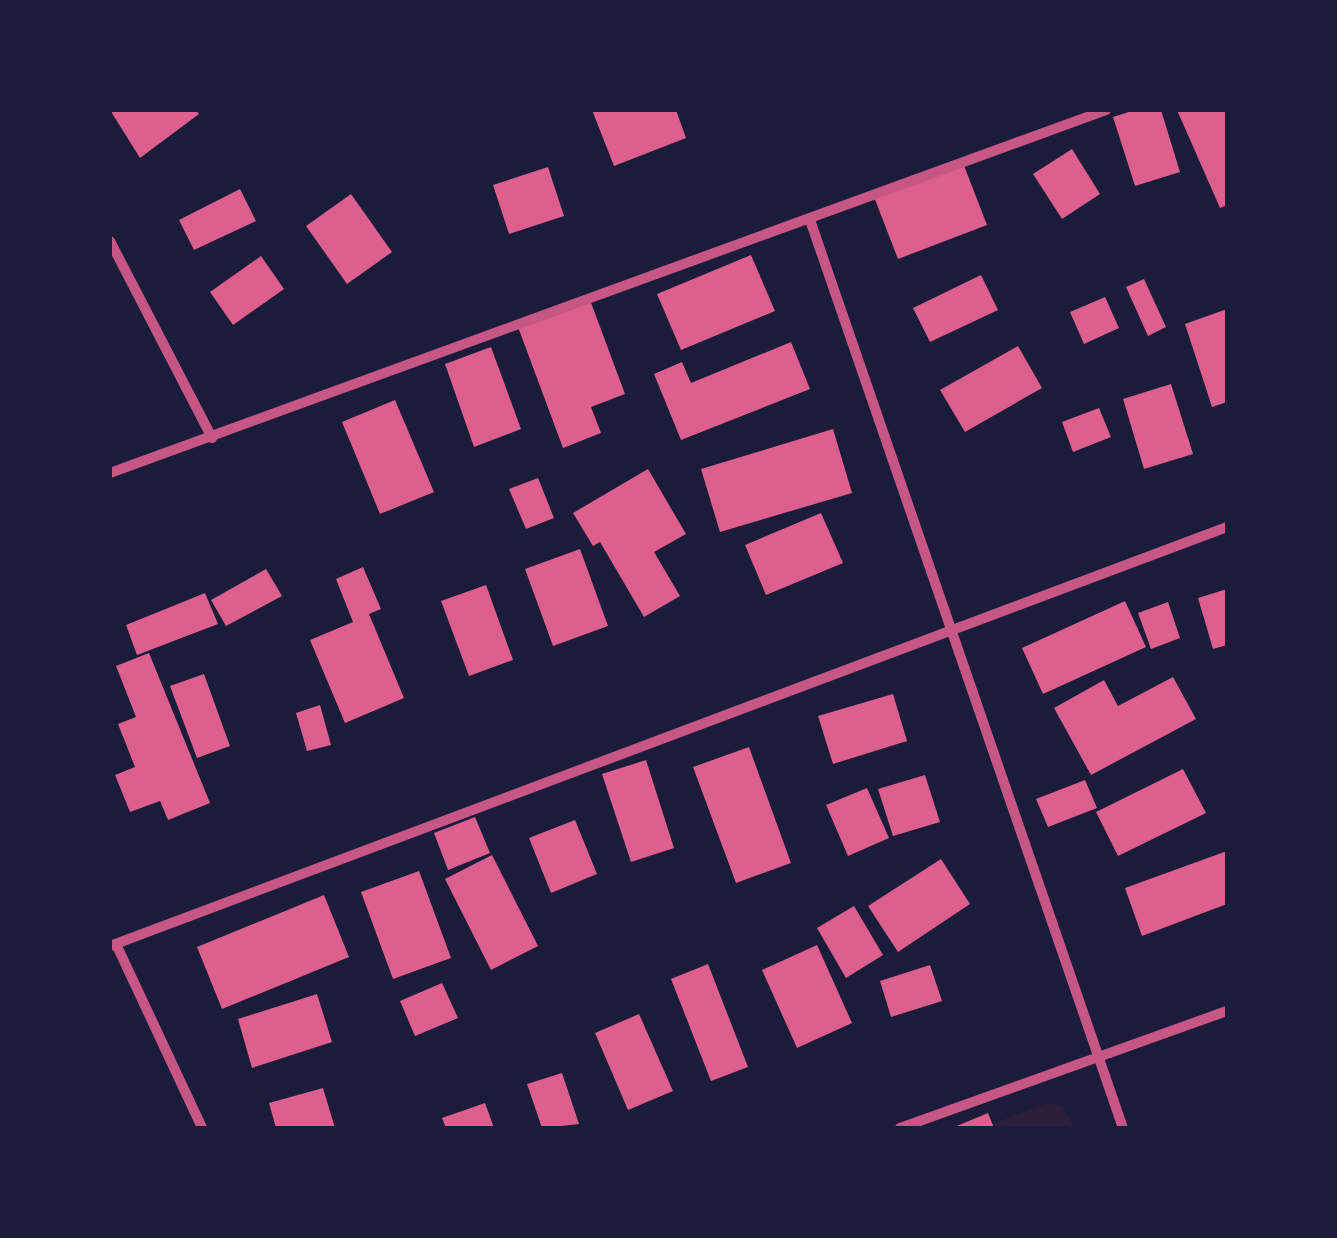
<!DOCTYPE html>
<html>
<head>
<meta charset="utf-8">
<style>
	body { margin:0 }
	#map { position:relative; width:1337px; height:1238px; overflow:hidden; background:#1b1b3a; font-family:Helvetica,sans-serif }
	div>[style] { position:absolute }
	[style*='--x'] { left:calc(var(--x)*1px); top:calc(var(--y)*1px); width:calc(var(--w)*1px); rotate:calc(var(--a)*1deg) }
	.green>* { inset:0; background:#2a1e3b }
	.building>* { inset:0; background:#dd5f8e }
	.minor>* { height:10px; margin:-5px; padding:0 5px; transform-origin:5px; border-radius:5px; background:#c65784 }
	span { translate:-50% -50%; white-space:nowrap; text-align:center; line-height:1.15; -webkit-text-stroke:8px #1b1b3a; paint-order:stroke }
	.frame { position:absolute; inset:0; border:112px solid #1b1b3a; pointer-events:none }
</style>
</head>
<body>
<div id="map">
	<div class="green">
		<div style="clip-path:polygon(1047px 1103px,1062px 1106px,1075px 1128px,982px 1128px)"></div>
	</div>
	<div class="building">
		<div style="clip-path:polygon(110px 110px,196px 110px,199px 114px,140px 158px)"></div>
		<div style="clip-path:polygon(592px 110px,676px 110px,686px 138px,614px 166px)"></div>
		<div style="clip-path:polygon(1135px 110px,1161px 110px,1180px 172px,1135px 186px,1113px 117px)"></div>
		<div style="clip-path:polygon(1177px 110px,1227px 110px,1227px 205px,1220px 208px)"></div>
		<div style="clip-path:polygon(1072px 149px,1100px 194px,1062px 219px,1033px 174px)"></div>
		<div style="clip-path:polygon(963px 163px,987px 225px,898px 259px,874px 197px)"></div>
		<div style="clip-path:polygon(548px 167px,564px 216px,509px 234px,493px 185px)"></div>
		<div style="clip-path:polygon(240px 189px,256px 221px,194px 250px,179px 220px)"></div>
		<div style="clip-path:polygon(351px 194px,392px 252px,347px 284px,306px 226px)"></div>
		<div style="clip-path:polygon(751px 255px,775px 311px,681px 350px,657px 294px)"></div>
		<div style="clip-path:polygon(261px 256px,284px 289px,233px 325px,210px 292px)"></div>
		<div style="clip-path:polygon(981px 275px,998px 310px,930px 342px,913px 308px)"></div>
		<div style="clip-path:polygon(1144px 279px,1166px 327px,1148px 336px,1126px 287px)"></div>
		<div style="clip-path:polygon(1105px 297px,1119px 328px,1084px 344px,1070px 312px)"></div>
		<div style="clip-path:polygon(590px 300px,625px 394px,591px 407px,601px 433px,563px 448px,518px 327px)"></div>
		<div style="clip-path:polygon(1227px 309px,1227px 402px,1212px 407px,1185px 324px)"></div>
		<div style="clip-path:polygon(791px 342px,810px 389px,681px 440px,654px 374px,682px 362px,691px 383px)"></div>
		<div style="clip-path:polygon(1018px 346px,1042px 388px,965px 432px,940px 390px)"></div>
		<div style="clip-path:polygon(491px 347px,521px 429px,474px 447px,445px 364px)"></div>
		<div style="clip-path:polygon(1171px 384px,1193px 454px,1144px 469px,1123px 399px)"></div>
		<div style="clip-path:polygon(395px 400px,434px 492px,380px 514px,342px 422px)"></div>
		<div style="clip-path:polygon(1099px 408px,1111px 437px,1073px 452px,1062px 422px)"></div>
		<div style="clip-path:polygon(833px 429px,852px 493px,720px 532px,701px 469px)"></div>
		<div style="clip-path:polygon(648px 469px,686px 534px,654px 552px,680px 596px,644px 617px,600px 542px,593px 546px,573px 513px)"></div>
		<div style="clip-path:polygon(538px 478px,554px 518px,526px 529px,509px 489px)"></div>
		<div style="clip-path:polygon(821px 513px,843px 563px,766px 595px,745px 545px)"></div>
		<div style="clip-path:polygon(580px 549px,608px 626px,553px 646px,525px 569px)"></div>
		<div style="clip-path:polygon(363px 567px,381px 609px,369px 614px,404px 698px,345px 723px,310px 640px,353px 622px,336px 579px)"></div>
		<div style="clip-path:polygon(266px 569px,282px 596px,226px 626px,211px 600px)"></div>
		<div style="clip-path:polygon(486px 585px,513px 660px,469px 676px,441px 601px)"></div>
		<div style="clip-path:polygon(1227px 589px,1227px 645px,1213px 649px,1198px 598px)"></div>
		<div style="clip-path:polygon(205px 593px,218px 624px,137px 655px,126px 625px)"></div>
		<div style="clip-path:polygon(1125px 601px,1146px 647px,1043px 694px,1022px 648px)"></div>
		<div style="clip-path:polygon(1168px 602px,1180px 638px,1151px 649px,1138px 613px)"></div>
		<div style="clip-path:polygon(149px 653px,210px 803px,168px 820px,160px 801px,130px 812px,115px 775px,135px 767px,118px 724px,136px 717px,116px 666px)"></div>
		<div style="clip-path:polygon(204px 674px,230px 746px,197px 758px,170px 686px)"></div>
		<div style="clip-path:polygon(1173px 677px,1196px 719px,1091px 775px,1054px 708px,1104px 680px,1118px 706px)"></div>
		<div style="clip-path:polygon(893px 694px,907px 741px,833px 764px,818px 716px)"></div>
		<div style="clip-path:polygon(320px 705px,331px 745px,307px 751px,296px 713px)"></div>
		<div style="clip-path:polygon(749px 747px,791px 863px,736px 883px,693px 767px)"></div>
		<div style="clip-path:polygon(646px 760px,674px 848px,631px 862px,602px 774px)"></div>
		<div style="clip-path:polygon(1183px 769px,1206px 813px,1118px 856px,1096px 812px)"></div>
		<div style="clip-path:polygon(925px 775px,940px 822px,893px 836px,878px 789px)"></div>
		<div style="clip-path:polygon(1085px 780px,1097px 808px,1048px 827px,1036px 799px)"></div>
		<div style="clip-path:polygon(867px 788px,889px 838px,848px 856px,826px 805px)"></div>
		<div style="clip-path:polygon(475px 817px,490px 853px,448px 870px,434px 833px)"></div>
		<div style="clip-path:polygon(575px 820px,597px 874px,551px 893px,529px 838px)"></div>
		<div style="clip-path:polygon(1227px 851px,1227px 904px,1142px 936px,1125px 888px)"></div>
		<div style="clip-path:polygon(492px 855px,538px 946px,491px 970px,445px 879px)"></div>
		<div style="clip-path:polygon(941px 859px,970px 904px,898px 952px,868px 906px)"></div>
		<div style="clip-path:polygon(419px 871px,451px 958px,393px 979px,361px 892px)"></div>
		<div style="clip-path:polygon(324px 895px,349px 957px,222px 1009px,197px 947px)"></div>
		<div style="clip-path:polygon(854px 906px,883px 955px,846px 978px,817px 928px)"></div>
		<div style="clip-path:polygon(817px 945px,852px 1023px,797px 1048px,762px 970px)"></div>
		<div style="clip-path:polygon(708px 964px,748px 1067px,711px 1081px,671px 979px)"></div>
		<div style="clip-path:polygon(930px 965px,942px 1001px,891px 1017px,880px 981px)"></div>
		<div style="clip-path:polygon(442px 983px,458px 1018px,415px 1036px,400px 1001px)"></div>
		<div style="clip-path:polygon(317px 994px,332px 1042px,252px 1068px,238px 1019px)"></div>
		<div style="clip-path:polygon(639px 1014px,673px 1091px,628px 1110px,595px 1033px)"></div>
		<div style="clip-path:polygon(562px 1073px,579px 1124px,542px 1128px,527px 1084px)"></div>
		<div style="clip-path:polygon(323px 1088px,335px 1128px,276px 1128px,269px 1103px)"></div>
		<div style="clip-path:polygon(485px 1103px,494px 1128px,446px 1128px,442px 1118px)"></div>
		<div style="clip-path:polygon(988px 1113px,994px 1128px,952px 1128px)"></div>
	</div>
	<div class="minor">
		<div style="--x:810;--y:220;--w:960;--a:70.98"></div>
		<div style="--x:110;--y:241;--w:222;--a:62.6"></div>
		<div style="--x:110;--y:473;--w:1060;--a:-20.02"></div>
		<div style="--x:116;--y:944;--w:203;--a:64.9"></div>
		<div style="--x:110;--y:946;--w:1193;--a:-20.56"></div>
		<div style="--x:900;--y:1128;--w:347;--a:-19.7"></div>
	</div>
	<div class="frame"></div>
</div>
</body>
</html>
